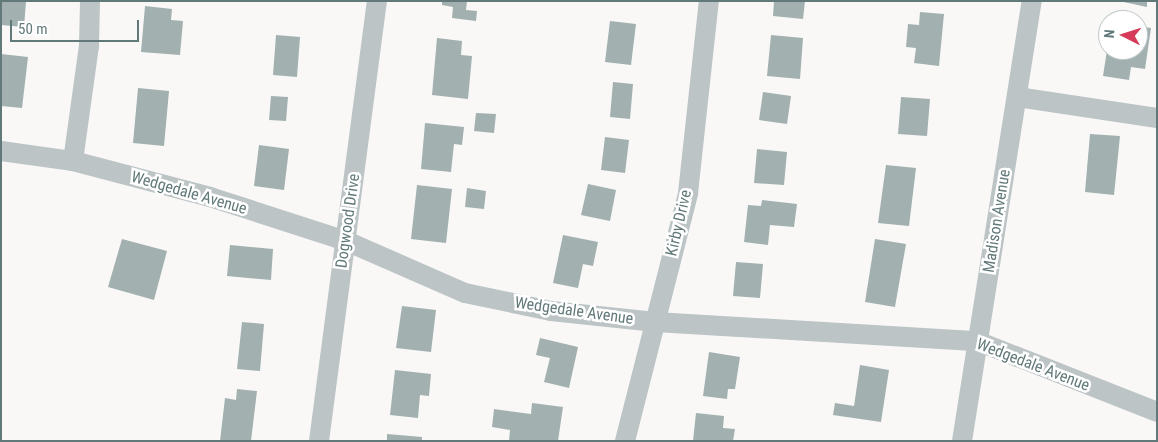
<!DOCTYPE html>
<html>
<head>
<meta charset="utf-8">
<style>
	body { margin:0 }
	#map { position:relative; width:1158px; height:442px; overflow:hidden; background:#f9f8f7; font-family:"Roboto Condensed",sans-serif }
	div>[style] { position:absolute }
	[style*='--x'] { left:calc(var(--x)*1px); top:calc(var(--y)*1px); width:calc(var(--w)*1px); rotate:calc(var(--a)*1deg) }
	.building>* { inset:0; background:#a2b0b0 }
	.street>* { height:20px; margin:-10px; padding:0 10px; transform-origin:10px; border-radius:10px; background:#bcc4c5 }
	span { translate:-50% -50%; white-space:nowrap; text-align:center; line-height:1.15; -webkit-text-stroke:5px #fff; paint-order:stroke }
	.street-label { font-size:16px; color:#62797a }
	.frame { position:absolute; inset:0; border:2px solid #62797a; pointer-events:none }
	.north { position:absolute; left:1098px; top:10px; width:50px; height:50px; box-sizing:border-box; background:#fff; border:1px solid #c0c9ca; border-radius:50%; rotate:275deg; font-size:14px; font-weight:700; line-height:20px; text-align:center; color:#62797a }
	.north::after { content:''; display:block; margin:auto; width:18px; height:22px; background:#d63b5a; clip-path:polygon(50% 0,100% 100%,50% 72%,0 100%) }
	.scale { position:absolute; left:10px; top:20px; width:129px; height:22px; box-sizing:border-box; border:2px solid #62797a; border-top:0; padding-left:6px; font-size:15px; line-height:18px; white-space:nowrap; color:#62797a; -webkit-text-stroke:4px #fff; paint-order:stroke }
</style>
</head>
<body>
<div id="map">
	<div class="building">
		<div style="clip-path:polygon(1px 1px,26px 1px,24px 27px,1px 25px)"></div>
		<div style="clip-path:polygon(442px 1px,467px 1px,466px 10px,477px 11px,476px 21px,452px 18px,453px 7px,442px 5px)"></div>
		<div style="clip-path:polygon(774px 1px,805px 1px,803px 19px,773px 16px)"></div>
		<div style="clip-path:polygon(1119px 1px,1147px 1px,1147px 7px)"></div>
		<div style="clip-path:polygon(145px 6px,172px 9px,171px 20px,183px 21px,180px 55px,141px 52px)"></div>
		<div style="clip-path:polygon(920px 12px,944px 14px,939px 66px,914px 63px,916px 48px,906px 47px,908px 24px,919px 25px)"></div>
		<div style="clip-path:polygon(610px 21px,636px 24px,631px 65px,605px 62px)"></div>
		<div style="clip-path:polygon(1138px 26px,1151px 28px,1145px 69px,1131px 67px,1129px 80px,1103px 76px,1107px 50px,1138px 50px)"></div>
		<div style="clip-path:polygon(276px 35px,300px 37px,297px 77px,273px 75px)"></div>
		<div style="clip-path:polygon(771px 35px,803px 38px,800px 79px,767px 76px)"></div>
		<div style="clip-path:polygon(437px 38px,462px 41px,461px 55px,472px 56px,468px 99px,432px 95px)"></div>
		<div style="clip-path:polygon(1px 54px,28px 57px,22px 108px,1px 106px)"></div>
		<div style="clip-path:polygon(613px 82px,633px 84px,630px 119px,610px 117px)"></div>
		<div style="clip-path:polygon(138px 88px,169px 91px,164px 146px,133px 143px)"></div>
		<div style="clip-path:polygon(763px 92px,791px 96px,787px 124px,759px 120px)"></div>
		<div style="clip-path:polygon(271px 96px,288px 97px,286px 121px,269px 120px)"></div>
		<div style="clip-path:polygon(901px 97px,930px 99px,927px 136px,898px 134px)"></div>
		<div style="clip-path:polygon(476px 113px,496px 114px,494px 133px,474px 131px)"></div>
		<div style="clip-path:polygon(425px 123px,464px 127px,462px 145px,454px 144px,451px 172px,421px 169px)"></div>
		<div style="clip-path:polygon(1090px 134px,1120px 136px,1114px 195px,1085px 192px)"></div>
		<div style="clip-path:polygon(605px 137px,629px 140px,625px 173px,601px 170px)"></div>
		<div style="clip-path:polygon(259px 145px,289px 149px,284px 190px,254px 186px)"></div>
		<div style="clip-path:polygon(757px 149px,787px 152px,784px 185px,754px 183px)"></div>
		<div style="clip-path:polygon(886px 165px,916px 168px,909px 226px,878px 223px)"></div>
		<div style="clip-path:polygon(588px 184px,616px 190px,610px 221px,581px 215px)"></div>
		<div style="clip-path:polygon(417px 185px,452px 189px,446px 243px,411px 239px)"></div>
		<div style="clip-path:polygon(467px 188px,486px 191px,484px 209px,465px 207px)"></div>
		<div style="clip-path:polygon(762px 200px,797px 204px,794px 227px,770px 225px,768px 245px,744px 242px,748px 205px,761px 206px)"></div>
		<div style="clip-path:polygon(563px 235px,598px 242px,593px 266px,583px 264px,578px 288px,553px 283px)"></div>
		<div style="clip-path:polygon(122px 239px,167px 251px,154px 300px,108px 287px)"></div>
		<div style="clip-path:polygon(875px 239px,906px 244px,895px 307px,865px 302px)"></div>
		<div style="clip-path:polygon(230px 245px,273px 249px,271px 280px,227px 276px)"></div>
		<div style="clip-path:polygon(736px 262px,763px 264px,760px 298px,733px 296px)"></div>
		<div style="clip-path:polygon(402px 306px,436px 310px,431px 352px,396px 348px)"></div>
		<div style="clip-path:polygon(242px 322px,264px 324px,260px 371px,237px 369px)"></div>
		<div style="clip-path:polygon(540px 338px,578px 347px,569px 388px,544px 382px,550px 358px,536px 355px)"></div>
		<div style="clip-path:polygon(709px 352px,740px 357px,735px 389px,728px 389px,727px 399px,703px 396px)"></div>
		<div style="clip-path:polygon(860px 365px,889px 370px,881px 422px,833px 415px,835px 403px,854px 406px)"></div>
		<div style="clip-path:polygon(395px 370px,431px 374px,429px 396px,420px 395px,418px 418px,390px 415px)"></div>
		<div style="clip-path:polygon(237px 389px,257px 391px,251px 441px,220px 441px,225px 398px,236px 400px)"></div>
		<div style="clip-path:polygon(532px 403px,563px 407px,558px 441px,509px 441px,510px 430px,492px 427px,494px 409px,531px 414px)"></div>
		<div style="clip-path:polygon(696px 413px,724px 416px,723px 428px,735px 429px,733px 441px,693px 441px)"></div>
		<div style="clip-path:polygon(387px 434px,422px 437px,422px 441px,387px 441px)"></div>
	</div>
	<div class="street">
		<div style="--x:1017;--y:97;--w:142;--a:8.5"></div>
		<div style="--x:1;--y:151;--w:73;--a:7.9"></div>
		<div style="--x:73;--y:161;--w:142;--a:14.7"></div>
		<div style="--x:210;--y:197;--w:143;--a:17.9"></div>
		<div style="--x:346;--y:241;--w:130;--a:23.6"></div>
		<div style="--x:465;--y:293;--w:88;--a:11.8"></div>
		<div style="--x:551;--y:311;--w:105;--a:6"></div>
		<div style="--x:655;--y:322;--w:323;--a:3.4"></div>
		<div style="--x:977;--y:341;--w:193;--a:21.5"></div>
		<div style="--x:73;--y:161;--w:116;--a:-82.1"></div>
		<div style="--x:89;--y:46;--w:45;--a:-88.7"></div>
		<div style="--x:319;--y:441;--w:444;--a:-82.5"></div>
		<div style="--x:625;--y:441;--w:256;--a:-75.7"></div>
		<div style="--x:688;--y:193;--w:193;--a:-83.8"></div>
		<div style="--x:962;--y:441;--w:446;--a:-81"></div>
	</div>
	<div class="street-label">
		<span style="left:189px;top:193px;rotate:16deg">Wedgedale Avenue</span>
		<span style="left:348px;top:221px;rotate:-82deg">Dogwood Drive</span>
		<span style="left:997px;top:221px;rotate:-81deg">Madison Avenue</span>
		<span style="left:679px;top:223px;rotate:-77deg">Kirby Drive</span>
		<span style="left:574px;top:311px;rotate:8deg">Wedgedale Avenue</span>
		<span style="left:1033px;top:365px;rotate:21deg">Wedgedale Avenue</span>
	</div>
	<div class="frame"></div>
	<div class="north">N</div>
	<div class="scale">50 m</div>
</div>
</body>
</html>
